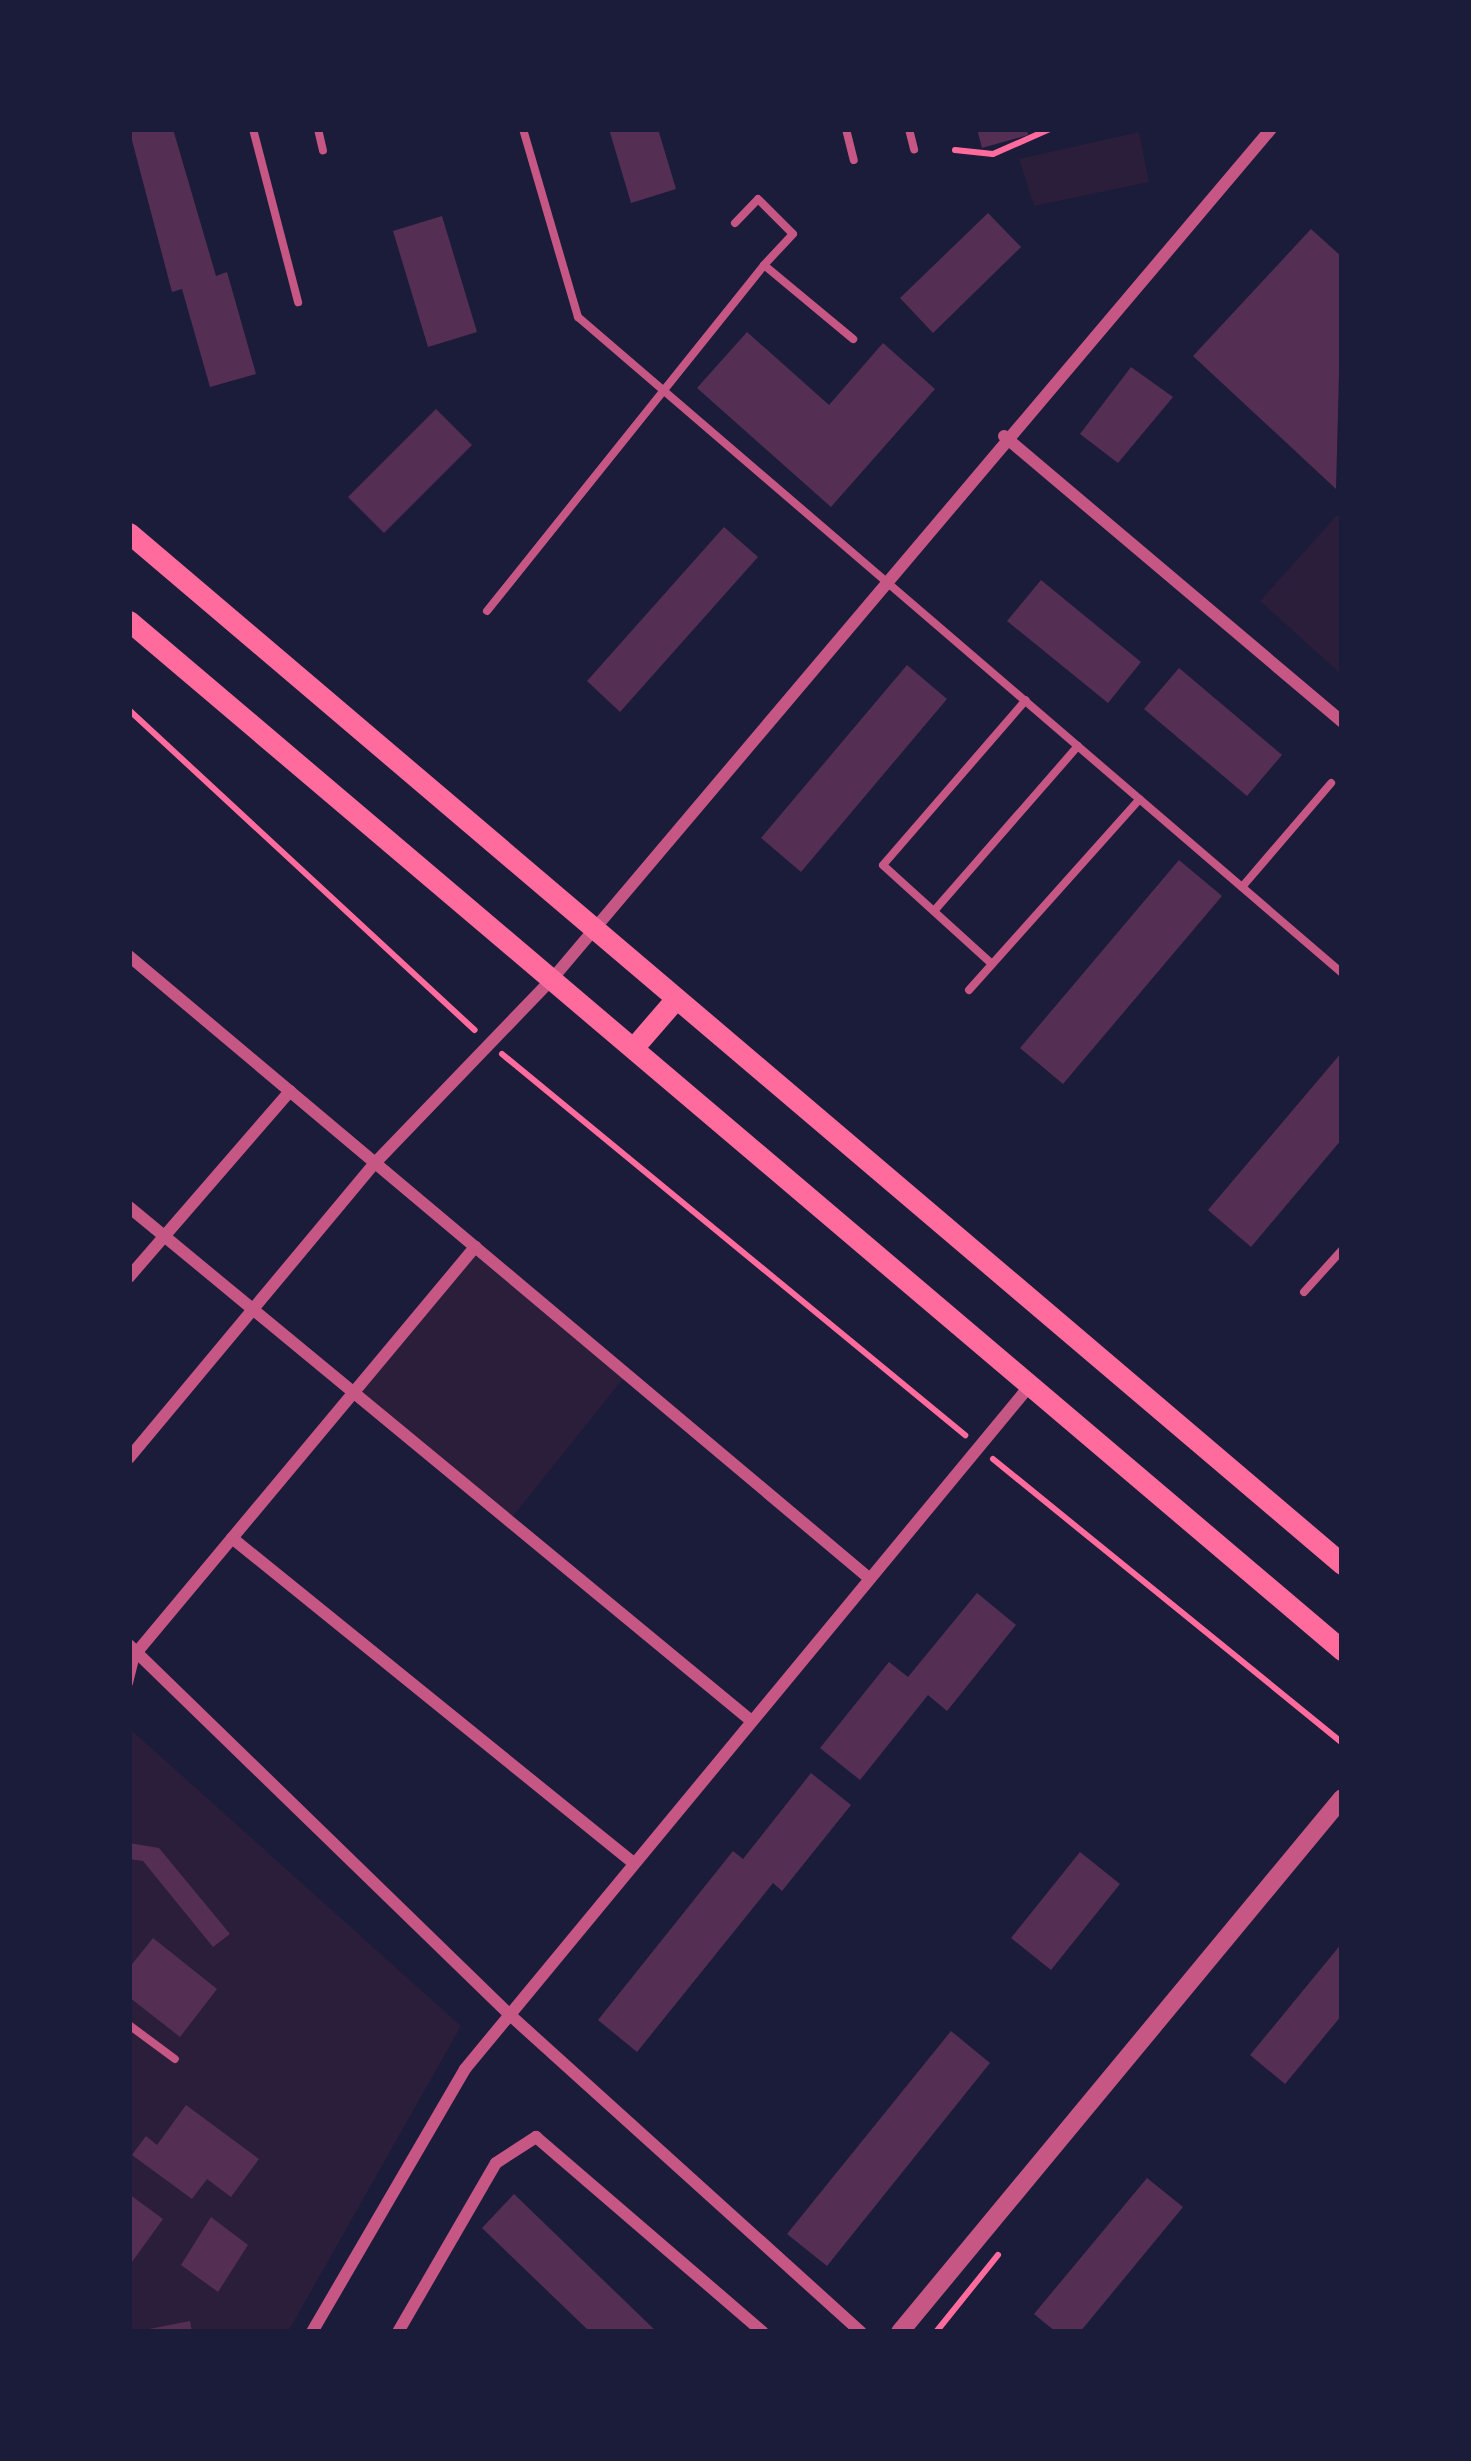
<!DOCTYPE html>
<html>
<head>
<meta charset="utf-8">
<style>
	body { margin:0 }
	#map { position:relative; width:1471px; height:2461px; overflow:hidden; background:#1b1b3a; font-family:"Alegreya Sans",sans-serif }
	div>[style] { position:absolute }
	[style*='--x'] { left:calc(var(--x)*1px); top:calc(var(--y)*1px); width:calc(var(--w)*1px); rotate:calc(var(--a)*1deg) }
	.green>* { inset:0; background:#2a1e3b }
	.building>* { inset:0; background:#542f53 }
	.path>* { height:6px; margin:-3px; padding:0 3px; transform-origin:3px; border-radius:3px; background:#ff6b9d }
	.service>* { height:8px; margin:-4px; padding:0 4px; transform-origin:4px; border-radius:4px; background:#c65784 }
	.minor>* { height:12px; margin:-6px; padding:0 6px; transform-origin:6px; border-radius:6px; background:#c65784 }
	.tertiary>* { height:18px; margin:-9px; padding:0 9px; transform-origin:9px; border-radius:9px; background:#c65784 }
	.primary>* { height:21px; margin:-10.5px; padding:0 10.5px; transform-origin:10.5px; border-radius:10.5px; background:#ff6b9d }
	span { translate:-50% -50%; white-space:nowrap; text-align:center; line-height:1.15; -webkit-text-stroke:10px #1b1b3a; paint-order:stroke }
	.frame { position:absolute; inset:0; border:132px solid #1b1b3a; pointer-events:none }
</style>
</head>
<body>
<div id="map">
	<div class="green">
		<div style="clip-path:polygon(1139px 132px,1149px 182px,1034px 206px,1019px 159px)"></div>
		<div style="clip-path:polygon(1337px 515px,1342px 519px,1342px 675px,1260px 601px)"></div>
		<div style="clip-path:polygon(475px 1247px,627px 1374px,510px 1520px,351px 1389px)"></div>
		<div style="clip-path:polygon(129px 1728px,461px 2026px,288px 2332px,129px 2332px)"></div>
	</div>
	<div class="building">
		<div style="clip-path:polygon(129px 129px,173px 129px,216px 276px,227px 272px,256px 374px,210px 387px,182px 289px,172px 292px)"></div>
		<div style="clip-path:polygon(609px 129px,658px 129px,676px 189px,631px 203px)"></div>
		<div style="clip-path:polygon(977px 129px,1027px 129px,1028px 135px,982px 148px)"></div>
		<div style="clip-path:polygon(988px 213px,1021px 247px,933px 333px,900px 298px)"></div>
		<div style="clip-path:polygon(442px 216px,477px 332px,428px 347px,393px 231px)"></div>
		<div style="clip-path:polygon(1311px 229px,1342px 257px,1336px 489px,1193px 356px)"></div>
		<div style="clip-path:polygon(747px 332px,829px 405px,883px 343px,935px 389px,831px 507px,697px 388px)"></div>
		<div style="clip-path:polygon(1131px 367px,1173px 397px,1118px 463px,1080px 434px)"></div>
		<div style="clip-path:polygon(436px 409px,472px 445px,384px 533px,348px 497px)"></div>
		<div style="clip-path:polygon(724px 527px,758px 557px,620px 712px,587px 681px)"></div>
		<div style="clip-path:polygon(1041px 580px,1141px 662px,1108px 703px,1007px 621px)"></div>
		<div style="clip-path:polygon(907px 665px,947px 699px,801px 872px,761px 838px)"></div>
		<div style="clip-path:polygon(1179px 668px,1282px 755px,1247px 796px,1144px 709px)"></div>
		<div style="clip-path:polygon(1179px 860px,1222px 896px,1063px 1084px,1020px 1048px)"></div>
		<div style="clip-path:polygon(1342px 1052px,1342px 1139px,1251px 1247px,1208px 1210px)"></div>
		<div style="clip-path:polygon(977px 1593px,1016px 1625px,947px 1711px,928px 1695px,860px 1780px,820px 1748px,889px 1662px,908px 1677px)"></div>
		<div style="clip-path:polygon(811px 1773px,851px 1805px,782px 1891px,773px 1883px,637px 2052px,598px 2020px,733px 1851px,743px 1859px)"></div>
		<div style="clip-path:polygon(129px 1843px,159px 1848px,230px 1934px,213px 1947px,143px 1861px,129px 1859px)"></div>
		<div style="clip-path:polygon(1080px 1852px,1120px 1884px,1051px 1970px,1011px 1938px)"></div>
		<div style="clip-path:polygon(153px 1938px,217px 1989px,180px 2037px,129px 1997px,129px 1968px)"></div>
		<div style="clip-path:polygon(1342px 1943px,1342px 2015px,1285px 2084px,1250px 2055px)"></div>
		<div style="clip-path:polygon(951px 2031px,990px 2063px,827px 2266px,787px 2234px)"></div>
		<div style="clip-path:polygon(186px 2105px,259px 2159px,231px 2197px,207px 2179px,192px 2199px,132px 2155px,146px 2136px,157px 2145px)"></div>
		<div style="clip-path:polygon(1147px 2178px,1183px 2207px,1080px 2332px,1056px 2332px,1034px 2314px)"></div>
		<div style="clip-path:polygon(129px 2194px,163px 2219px,129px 2266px)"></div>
		<div style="clip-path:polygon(514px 2194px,657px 2332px,590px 2332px,482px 2228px)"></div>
		<div style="clip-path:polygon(211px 2217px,248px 2245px,218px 2292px,181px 2265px)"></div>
		<div style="clip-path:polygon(190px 2321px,192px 2332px,144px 2332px,144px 2330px)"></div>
	</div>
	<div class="path">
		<div style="--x:955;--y:150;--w:38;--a:6"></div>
		<div style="--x:993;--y:154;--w:62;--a:-23.7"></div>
		<div style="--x:129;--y:710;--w:471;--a:42.8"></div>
		<div style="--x:502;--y:1054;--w:600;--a:39.45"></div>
		<div style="--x:993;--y:1459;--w:450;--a:39.1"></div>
		<div style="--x:936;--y:2332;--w:99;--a:-51.2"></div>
	</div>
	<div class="service">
		<div style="--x:253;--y:129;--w:179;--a:75.4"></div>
		<div style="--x:318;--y:129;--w:22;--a:77"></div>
		<div style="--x:523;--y:129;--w:196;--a:73.7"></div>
		<div style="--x:578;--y:317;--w:1007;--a:40.65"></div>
		<div style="--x:846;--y:129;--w:32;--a:76"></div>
		<div style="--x:909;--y:129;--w:21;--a:76"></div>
		<div style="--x:735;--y:223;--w:33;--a:-46"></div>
		<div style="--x:758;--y:199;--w:49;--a:45"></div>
		<div style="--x:793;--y:234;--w:42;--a:133.1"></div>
		<div style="--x:487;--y:611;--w:443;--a:-51.3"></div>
		<div style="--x:764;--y:265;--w:116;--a:39.7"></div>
		<div style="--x:1242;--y:887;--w:137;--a:-49.4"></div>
		<div style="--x:934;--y:911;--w:219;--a:-48.9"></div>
		<div style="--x:992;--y:964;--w:147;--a:-137.8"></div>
		<div style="--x:883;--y:865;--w:218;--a:-49.1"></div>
		<div style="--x:969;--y:990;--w:256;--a:-48.2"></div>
		<div style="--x:1304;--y:1292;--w:57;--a:-47.9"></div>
		<div style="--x:129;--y:1683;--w:32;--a:-76"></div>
		<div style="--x:129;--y:2025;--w:57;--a:36.5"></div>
	</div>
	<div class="minor">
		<div style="--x:1004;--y:436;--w:443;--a:40.2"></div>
		<div style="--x:129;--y:956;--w:967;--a:40.05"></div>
		<div style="--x:129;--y:1207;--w:804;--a:39.55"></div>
		<div style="--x:129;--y:1277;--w:246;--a:-49.1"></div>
		<div style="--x:129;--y:1458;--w:383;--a:-50.2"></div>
		<div style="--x:374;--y:1164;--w:258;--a:-46.1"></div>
		<div style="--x:553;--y:978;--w:1112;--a:-49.78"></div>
		<div style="--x:232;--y:1538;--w:513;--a:38.99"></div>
		<div style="--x:129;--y:1645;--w:531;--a:44.16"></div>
		<div style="--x:510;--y:2015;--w:473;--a:42.1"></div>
		<div style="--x:137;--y:1652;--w:528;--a:-50.15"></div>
		<div style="--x:312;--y:2332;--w:304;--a:-59.8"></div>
		<div style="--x:465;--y:2069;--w:890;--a:-50.43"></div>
		<div style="--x:398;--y:2332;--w:195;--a:-59.9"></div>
		<div style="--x:496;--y:2163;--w:48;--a:-33"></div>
		<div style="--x:536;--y:2137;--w:299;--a:40.7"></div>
	</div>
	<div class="tertiary">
		<div style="--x:900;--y:2332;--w:693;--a:-50.38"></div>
	</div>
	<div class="primary">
		<div style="--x:129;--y:533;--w:1592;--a:40.36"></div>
		<div style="--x:129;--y:621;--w:1591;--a:40.31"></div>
		<div style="--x:634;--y:1047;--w:60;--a:-49.1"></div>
	</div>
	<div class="frame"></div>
</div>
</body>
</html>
